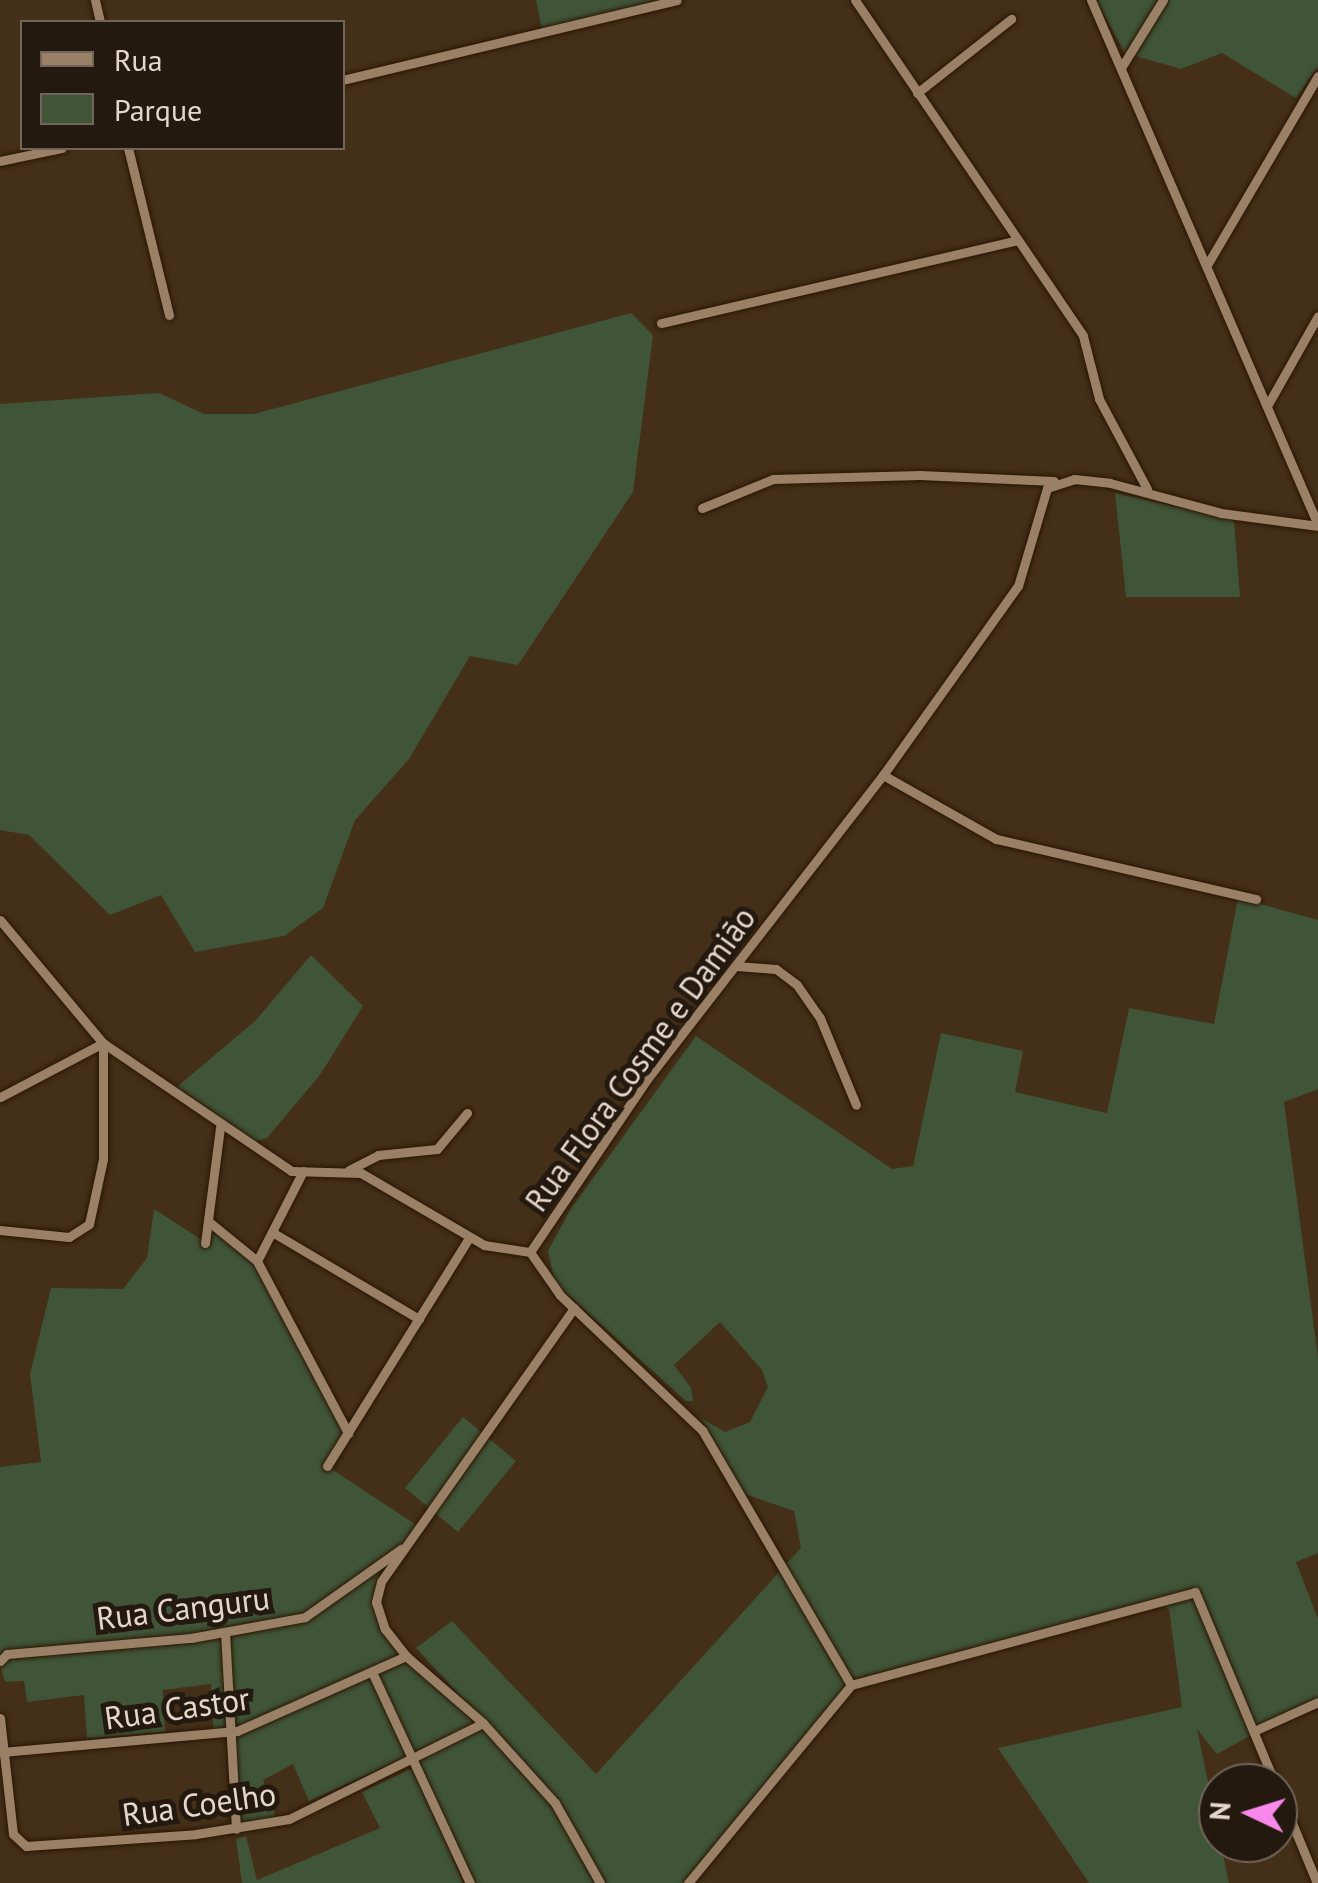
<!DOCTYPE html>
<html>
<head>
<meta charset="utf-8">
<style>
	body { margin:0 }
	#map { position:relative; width:1318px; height:1883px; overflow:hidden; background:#442f18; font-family:"PT Sans",sans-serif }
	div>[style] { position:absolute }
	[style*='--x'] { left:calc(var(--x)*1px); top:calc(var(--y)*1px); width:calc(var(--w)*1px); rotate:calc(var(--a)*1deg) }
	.green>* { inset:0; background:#405437 }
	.roads { filter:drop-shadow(0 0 2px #2a1601) drop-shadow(0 0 2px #2a1601) }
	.street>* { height:9px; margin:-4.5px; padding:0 4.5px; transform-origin:4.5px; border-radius:4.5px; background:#998067 }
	span { translate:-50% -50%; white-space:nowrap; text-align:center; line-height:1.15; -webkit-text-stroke:10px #23190f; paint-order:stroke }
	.street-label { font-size:32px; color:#e5d8ca }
	.legend { position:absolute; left:20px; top:20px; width:325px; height:130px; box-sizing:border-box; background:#23190f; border:2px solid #71655a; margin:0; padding:12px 18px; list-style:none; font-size:30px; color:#e5d8ca }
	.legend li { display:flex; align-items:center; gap:20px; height:50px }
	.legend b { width:50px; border:2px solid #71655a }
	.north { position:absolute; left:1198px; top:1763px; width:100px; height:100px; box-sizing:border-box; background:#23190f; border:2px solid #71655a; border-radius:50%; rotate:274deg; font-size:28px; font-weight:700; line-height:40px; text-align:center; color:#e5d8ca }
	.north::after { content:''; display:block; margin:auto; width:35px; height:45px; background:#f888ea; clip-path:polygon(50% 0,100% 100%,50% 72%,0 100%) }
</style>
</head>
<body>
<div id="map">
	<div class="green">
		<div style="clip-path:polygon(536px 0,658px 0,542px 30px)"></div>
		<div style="clip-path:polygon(1096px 0,1318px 0,1318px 66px,1296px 98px,1222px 53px,1181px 69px,1125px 53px)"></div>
		<div style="clip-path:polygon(631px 313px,653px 335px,633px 492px,518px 665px,470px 656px,409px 759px,355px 820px,323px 908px,284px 936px,195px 952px,161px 895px,110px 915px,29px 835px,0 830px,0 404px,159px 393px,204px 414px,254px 414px)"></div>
		<div style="clip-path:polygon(1115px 493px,1234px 520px,1240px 597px,1126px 597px)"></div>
		<div style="clip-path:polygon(1238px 898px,1318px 920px,1318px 1089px,1284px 1102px,1318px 1358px,1318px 1553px,1296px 1562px,1318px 1619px,1318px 1698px,1217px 1754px,1197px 1729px,1229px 1883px,1089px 1883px,998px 1748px,1182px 1707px,1169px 1609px,1150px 1600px,855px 1679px,688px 1883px,606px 1883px,564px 1808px,416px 1648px,452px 1621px,596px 1774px,801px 1548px,794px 1511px,745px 1494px,701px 1418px,725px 1432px,750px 1422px,768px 1387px,762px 1370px,720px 1322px,674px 1365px,691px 1388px,693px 1401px,686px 1401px,555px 1283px,548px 1251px,570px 1210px,696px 1036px,892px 1169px,913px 1166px,941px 1033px,1023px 1051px,1015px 1092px,1107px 1113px,1129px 1008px,1214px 1024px)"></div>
		<div style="clip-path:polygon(311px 955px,363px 1006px,320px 1075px,267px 1138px,256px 1141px,177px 1087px,256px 1020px)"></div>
		<div style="clip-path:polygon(154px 1209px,205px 1242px,208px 1221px,259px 1264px,348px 1433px,327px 1466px,421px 1528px,381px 1582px,376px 1602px,385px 1629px,476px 1725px,309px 1801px,293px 1764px,263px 1780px,277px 1820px,236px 1829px,230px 1733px,214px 1734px,211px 1684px,163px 1690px,165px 1732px,87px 1738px,84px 1695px,27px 1702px,24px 1681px,5px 1682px,0 1665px,0 1467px,41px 1462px,30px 1374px,51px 1288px,123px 1289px,147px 1258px)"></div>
		<div style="clip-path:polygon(463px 1417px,516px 1461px,458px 1532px,405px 1488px)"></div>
		<div style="clip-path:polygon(483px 1723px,539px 1784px,600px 1883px,470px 1883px,417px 1758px)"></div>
		<div style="clip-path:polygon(415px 1767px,463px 1883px,242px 1883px,236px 1839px,246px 1836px,257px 1880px,380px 1828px,362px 1792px)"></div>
	</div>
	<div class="roads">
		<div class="street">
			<div style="--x:95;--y:0;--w:23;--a:77"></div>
			<div style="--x:855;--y:0;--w:406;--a:55.8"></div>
			<div style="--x:1083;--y:336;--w:65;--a:75.7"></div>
			<div style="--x:1099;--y:399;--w:102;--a:61.9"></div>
			<div style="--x:1091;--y:0;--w:572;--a:66.62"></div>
			<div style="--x:1121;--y:68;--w:80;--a:-58.3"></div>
			<div style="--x:342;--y:80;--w:344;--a:-13.4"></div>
			<div style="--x:917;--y:93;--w:120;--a:-38.2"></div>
			<div style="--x:128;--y:148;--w:172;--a:76.2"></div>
			<div style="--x:0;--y:161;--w:63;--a:-11.8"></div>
			<div style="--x:1207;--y:265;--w:219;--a:-59.6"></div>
			<div style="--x:661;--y:323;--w:366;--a:-13.1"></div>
			<div style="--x:1267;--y:406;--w:103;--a:-60.5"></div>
			<div style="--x:702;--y:508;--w:77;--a:-22.2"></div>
			<div style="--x:773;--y:479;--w:147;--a:-1.6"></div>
			<div style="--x:920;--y:475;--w:134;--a:2.6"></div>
			<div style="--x:883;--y:775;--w:130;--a:29.5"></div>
			<div style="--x:996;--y:839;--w:267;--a:13"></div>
			<div style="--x:0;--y:920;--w:160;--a:50.1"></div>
			<div style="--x:103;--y:1043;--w:116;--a:152.3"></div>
			<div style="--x:736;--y:966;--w:40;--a:4.3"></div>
			<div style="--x:776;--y:969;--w:26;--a:37"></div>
			<div style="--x:797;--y:985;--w:40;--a:55.1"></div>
			<div style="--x:820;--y:1018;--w:94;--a:67.5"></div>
			<div style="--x:349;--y:1170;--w:33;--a:-27"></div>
			<div style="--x:378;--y:1155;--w:59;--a:-5.8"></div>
			<div style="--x:437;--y:1149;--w:47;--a:-50.2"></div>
			<div style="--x:208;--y:1221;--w:63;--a:39.2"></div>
			<div style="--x:257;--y:1261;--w:195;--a:62.1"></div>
			<div style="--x:0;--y:1230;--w:69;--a:5.8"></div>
			<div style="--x:69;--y:1237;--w:24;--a:-33"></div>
			<div style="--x:89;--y:1224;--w:66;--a:-77.8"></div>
			<div style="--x:103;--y:1159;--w:116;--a:-90"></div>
			<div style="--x:103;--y:1043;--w:227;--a:34.2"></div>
			<div style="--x:291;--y:1171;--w:70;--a:1.6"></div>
			<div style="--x:361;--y:1173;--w:143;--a:30.3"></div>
			<div style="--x:484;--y:1245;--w:47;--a:8.7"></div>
			<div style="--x:530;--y:1252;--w:210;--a:-55.9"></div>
			<div style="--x:648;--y:1078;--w:383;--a:-52.2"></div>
			<div style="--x:883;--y:775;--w:232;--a:-54.5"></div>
			<div style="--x:1018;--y:586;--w:102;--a:-73.5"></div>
			<div style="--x:1047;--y:488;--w:28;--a:-18"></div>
			<div style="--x:1074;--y:479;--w:36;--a:6"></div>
			<div style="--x:1110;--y:483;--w:115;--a:15.1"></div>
			<div style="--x:1221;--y:513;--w:98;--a:7.6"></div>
			<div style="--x:272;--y:1232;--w:171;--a:30.6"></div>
			<div style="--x:205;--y:1243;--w:117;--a:-82.6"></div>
			<div style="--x:530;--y:1252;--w:52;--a:55.1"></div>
			<div style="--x:560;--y:1295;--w:196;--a:43.6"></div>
			<div style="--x:702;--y:1430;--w:295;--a:59.7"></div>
			<div style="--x:257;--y:1261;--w:101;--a:-62.9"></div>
			<div style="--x:574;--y:1308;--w:335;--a:125.2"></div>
			<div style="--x:381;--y:1582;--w:21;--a:104"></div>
			<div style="--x:376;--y:1602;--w:28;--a:72"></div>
			<div style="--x:385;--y:1629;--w:34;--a:52"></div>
			<div style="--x:406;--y:1656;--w:102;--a:41"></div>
			<div style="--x:483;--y:1723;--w:108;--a:48"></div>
			<div style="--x:555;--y:1803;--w:92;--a:60.6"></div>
			<div style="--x:327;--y:1466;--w:269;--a:-58.1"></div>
			<div style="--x:225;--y:1632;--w:197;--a:86.8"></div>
			<div style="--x:0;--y:1661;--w:10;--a:-45"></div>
			<div style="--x:7;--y:1654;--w:185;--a:-5"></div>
			<div style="--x:191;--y:1638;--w:116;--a:-10.4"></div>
			<div style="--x:305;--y:1617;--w:118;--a:-35.3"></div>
			<div style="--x:372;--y:1672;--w:233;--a:65.1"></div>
			<div style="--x:0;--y:1718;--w:117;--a:83.6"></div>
			<div style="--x:13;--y:1834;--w:18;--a:43"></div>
			<div style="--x:26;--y:1846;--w:170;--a:-4"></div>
			<div style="--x:196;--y:1834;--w:94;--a:-9.2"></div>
			<div style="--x:289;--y:1819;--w:216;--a:-26.3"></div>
			<div style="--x:1254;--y:1731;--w:70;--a:-24.4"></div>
			<div style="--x:1;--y:1752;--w:237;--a:-5.1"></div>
			<div style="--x:237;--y:1731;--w:185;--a:-23.9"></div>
			<div style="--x:1278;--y:1789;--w:102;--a:67.5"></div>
			<div style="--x:688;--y:1883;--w:256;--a:-50.5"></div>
			<div style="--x:851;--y:1685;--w:356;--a:-15.1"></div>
			<div style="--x:1195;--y:1592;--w:207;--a:67.3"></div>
		</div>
	</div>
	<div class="street-label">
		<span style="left:640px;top:1059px;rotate:-54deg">Rua Flora Cosme e Damião</span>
		<span style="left:183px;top:1608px;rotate:-7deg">Rua Canguru</span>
		<span style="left:177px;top:1708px;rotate:-8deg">Rua Castor</span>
		<span style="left:199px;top:1804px;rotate:-8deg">Rua Coelho</span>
	</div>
	<ul class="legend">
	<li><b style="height:12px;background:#998067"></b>Rua</li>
	<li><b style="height:28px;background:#405437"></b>Parque</li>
	</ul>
	<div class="north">N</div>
</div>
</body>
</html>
